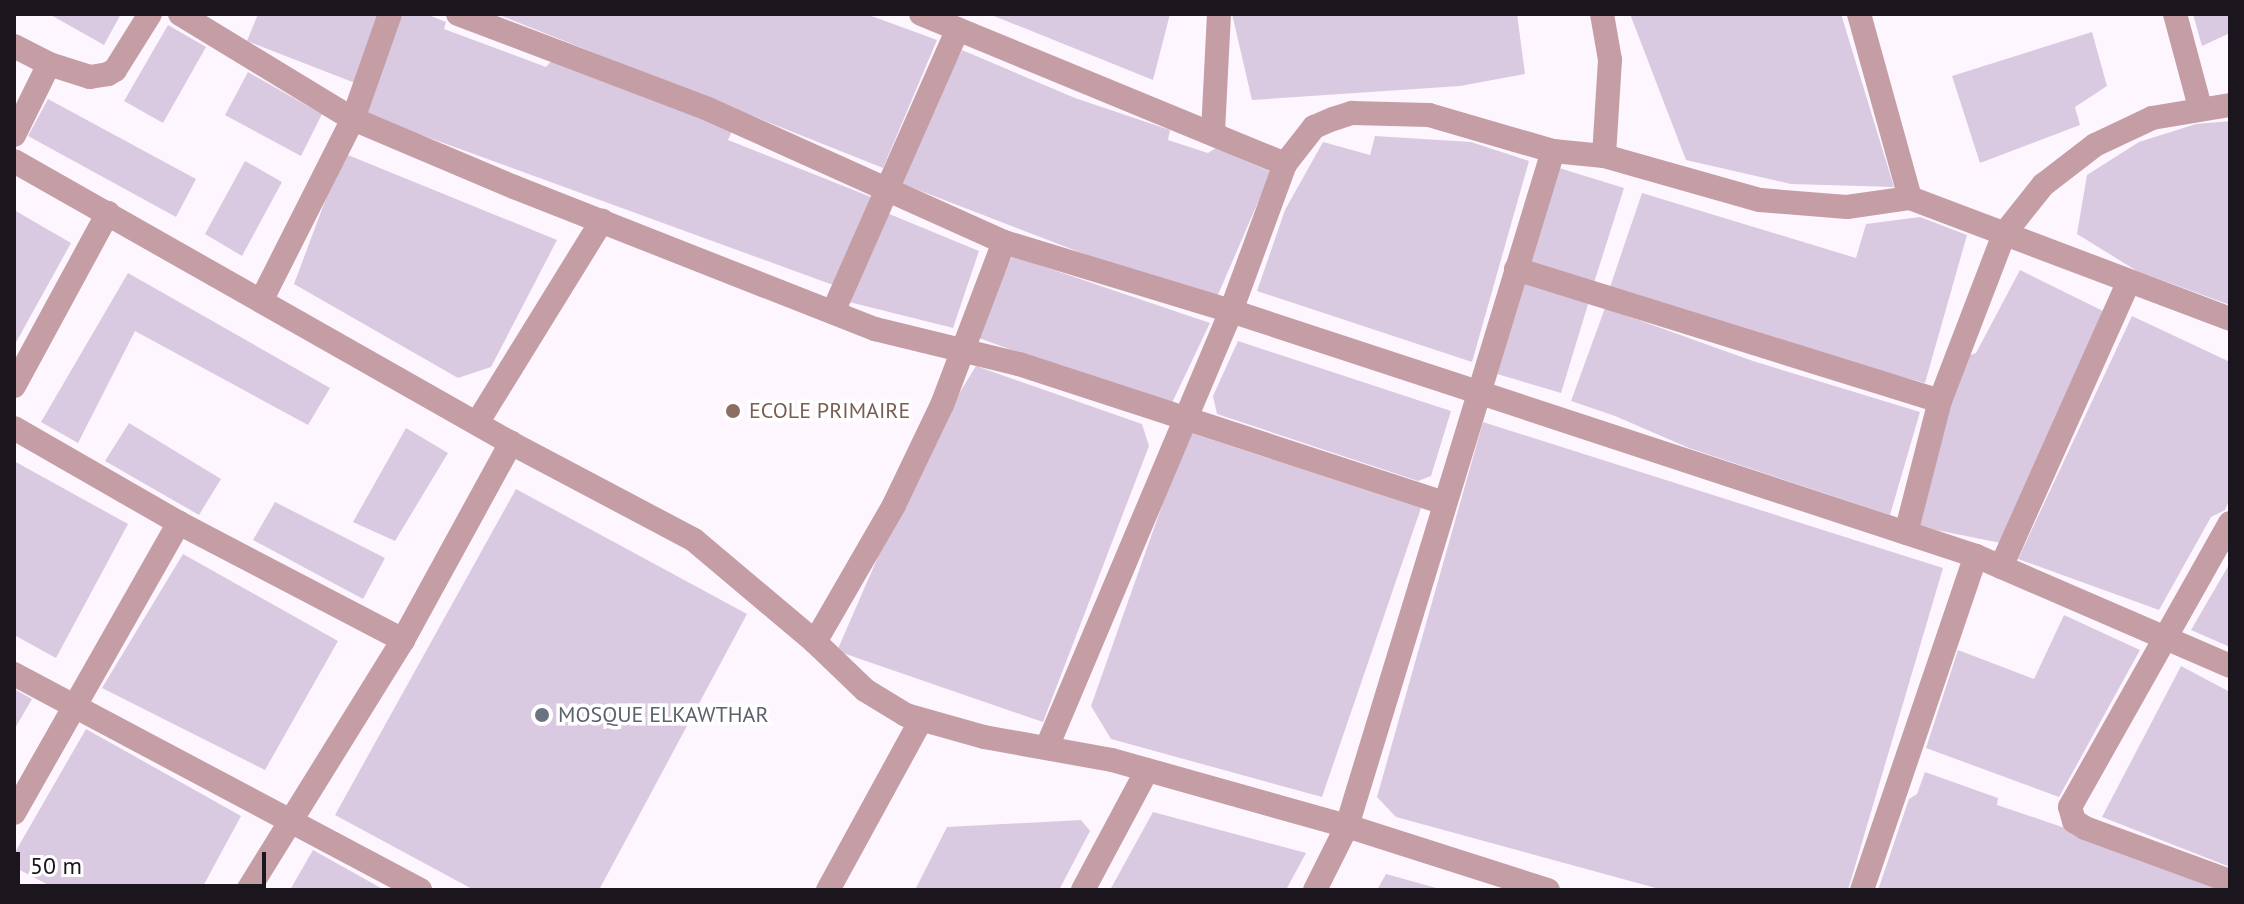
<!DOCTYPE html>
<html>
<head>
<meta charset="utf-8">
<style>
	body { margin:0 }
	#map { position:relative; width:2244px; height:904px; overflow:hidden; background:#fdf6ff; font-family:"PT Sans",sans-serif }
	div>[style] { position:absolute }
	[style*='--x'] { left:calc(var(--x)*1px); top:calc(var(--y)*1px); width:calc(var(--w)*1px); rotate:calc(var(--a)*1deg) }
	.building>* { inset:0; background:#dacae1 }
	.minor>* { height:24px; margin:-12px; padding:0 12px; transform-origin:12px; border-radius:12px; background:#c59ea5 }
	.dots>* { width:22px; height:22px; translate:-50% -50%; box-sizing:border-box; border:4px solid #fff; border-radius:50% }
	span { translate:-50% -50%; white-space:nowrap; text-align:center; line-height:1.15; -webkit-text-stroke:7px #fff; paint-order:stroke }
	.education-label { font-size:22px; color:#785e54 }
	.left { translate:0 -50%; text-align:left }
	.worship-label { font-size:22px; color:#5b616d }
	.frame { position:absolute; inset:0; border:16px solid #1b151d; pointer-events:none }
	.scale { position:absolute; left:16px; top:852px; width:250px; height:36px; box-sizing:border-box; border:4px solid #1b151d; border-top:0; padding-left:10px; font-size:24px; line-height:28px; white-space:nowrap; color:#1b151d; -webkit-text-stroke:6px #fff; paint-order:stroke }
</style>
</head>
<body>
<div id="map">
	<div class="building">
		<div style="clip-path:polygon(49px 14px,121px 14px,104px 45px)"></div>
		<div style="clip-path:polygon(258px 14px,381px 14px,355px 83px,247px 41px)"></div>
		<div style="clip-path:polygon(399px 14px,426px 14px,446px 22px,444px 29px,546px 67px,554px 58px,733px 129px,728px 140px,871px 197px,833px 285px,364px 114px)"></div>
		<div style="clip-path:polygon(497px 14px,866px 14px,937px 40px,883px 168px)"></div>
		<div style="clip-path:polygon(989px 14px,1170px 14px,1153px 80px)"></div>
		<div style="clip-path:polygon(1232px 14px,1517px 14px,1525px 74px,1460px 86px,1252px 100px)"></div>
		<div style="clip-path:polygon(1630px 14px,1841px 14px,1894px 187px,1791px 184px,1686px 160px)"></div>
		<div style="clip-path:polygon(2193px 14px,2230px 14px,2230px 33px,2202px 46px)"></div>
		<div style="clip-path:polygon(168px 25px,206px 47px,163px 123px,124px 101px)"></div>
		<div style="clip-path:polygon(2092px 32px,2107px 86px,2075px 107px,2080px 125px,1980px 163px,1952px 76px)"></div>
		<div style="clip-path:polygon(962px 50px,1075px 98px,1170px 130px,1168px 140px,1208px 153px,1216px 148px,1271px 172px,1214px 304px,895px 181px)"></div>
		<div style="clip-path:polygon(248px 72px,322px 114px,301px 156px,225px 115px)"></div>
		<div style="clip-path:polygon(48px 99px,196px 179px,176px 217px,28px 136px)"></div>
		<div style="clip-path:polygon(2230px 121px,2230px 305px,2137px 271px,2077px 234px,2087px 175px,2139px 142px,2196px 124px)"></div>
		<div style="clip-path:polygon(1375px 136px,1471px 142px,1529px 161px,1472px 362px,1257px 291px,1285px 210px,1323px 142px,1370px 155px)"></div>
		<div style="clip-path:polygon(343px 153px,557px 240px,491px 367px,458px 378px,294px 284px)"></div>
		<div style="clip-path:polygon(245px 161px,282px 182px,242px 256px,205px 234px)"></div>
		<div style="clip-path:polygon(1556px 167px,1624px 188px,1593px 286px,1522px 269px)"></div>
		<div style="clip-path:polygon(1642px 193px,1856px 258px,1866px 224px,1920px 217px,1967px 235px,1925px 383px,1825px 356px,1610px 287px)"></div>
		<div style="clip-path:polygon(14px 210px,71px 243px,14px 346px)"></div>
		<div style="clip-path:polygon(887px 213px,979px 251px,953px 328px,849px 302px)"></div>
		<div style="clip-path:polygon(1012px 256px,1210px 323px,1170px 407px,976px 337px)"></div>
		<div style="clip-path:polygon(2020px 270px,2105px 312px,2001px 543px,1911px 525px,1964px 357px,1976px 353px)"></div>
		<div style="clip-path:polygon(128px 273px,330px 388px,308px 425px,135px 331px,78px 443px,41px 422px)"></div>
		<div style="clip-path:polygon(1524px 275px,1589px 301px,1561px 393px,1497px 374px)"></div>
		<div style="clip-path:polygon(1605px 308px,1753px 361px,1920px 412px,1890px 515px,1689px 448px,1615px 416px,1571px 401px)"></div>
		<div style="clip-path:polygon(2132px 316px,2230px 362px,2230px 498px,2225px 510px,2211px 517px,2159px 610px,2018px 559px)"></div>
		<div style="clip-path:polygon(1238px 341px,1451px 411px,1431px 476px,1418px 481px,1217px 414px,1213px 396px)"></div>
		<div style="clip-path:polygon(976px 366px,1142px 424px,1149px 446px,1043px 722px,837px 651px,925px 449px)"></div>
		<div style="clip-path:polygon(1483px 422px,1943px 568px,1848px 890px,1663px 890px,1396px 817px,1377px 797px)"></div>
		<div style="clip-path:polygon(129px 423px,221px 479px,199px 515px,105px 461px)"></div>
		<div style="clip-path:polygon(406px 428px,448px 453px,395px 541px,353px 522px)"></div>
		<div style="clip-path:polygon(1188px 432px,1421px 508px,1322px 797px,1111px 739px,1091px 706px)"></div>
		<div style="clip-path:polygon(14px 461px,128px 524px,56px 658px,14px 635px)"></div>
		<div style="clip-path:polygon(516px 489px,747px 614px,599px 890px,474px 890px,335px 815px)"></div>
		<div style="clip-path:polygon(275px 502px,385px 558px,363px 599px,253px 540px)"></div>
		<div style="clip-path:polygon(183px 554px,338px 641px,265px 770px,102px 688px)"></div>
		<div style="clip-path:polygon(2230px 563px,2230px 647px,2191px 630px)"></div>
		<div style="clip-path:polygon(2064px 615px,2140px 650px,2059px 797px,1926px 748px,1958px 650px,2034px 679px)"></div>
		<div style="clip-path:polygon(2181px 666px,2230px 692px,2230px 867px,2102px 817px)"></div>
		<div style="clip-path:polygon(14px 689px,32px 699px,14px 730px)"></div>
		<div style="clip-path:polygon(86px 729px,241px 816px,201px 890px,58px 890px,14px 867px,14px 854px)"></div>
		<div style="clip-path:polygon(1925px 772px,1998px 798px,1997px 805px,2124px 848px,2229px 890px,1878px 890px,1909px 799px,1917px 794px)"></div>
		<div style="clip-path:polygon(1153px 812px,1306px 853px,1286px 890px,1110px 890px)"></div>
		<div style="clip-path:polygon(1081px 820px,1090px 831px,1059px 890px,915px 890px,947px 827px)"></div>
		<div style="clip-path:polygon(313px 850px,381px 888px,380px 890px,290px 890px)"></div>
		<div style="clip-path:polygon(1386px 874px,1440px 889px,1440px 890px,1377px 890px)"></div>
	</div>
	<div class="minor">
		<div style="--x:180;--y:14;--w:202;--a:31.3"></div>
		<div style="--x:353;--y:119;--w:175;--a:22.9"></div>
		<div style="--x:514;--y:187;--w:388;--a:21.5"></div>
		<div style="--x:875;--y:329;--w:148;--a:13.7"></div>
		<div style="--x:1019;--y:364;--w:447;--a:18.1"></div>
		<div style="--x:458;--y:14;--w:267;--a:20.8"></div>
		<div style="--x:708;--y:109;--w:325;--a:24.2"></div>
		<div style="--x:1004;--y:242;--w:237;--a:16.9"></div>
		<div style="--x:1231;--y:311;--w:784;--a:18.2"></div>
		<div style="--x:1976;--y:556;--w:277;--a:23.4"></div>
		<div style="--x:921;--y:14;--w:394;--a:22.4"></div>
		<div style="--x:1602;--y:14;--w:47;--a:80.1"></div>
		<div style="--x:1610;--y:60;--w:96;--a:93.6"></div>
		<div style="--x:1859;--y:14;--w:191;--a:74.5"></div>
		<div style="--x:2175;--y:14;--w:96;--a:75"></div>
		<div style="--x:14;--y:46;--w:39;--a:27"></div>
		<div style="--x:49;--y:64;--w:79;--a:116.2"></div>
		<div style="--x:49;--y:64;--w:43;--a:17.6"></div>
		<div style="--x:90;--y:77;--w:18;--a:-9"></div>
		<div style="--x:108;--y:74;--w:8;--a:-30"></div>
		<div style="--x:115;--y:70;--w:66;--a:-58"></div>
		<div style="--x:1213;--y:132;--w:118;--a:-87.1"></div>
		<div style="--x:14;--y:161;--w:571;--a:29.57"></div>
		<div style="--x:511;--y:443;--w:207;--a:27.9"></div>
		<div style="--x:694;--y:540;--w:158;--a:40.1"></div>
		<div style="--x:815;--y:642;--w:69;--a:43.8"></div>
		<div style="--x:865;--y:690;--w:48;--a:31.4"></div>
		<div style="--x:906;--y:715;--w:81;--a:15.8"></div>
		<div style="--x:984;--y:737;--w:130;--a:10.2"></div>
		<div style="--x:1112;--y:760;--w:244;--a:15.7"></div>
		<div style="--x:1347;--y:826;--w:211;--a:17.7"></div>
		<div style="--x:1516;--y:269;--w:444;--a:17.3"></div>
		<div style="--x:261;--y:301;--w:204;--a:-63.2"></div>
		<div style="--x:353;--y:119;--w:111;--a:-70.6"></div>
		<div style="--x:833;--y:312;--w:309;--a:-66.2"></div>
		<div style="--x:14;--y:386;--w:197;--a:-61.5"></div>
		<div style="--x:477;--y:423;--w:238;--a:-58.3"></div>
		<div style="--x:14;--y:428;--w:190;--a:29.9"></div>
		<div style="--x:179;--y:523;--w:253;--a:27.6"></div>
		<div style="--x:2230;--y:523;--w:326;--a:119.4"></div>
		<div style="--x:2070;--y:807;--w:15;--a:74"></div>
		<div style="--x:2074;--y:821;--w:13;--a:32"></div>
		<div style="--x:2085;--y:828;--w:154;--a:20.1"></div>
		<div style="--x:1906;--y:533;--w:136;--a:-75.6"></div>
		<div style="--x:1940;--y:401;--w:179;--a:-69"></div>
		<div style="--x:2004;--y:234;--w:63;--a:-51.5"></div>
		<div style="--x:2043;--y:185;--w:66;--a:-37.6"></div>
		<div style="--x:2095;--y:145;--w:63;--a:-25.3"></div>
		<div style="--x:2152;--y:118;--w:79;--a:-9.5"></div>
		<div style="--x:2001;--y:567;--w:313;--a:-65.9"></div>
		<div style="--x:815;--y:642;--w:158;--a:-60"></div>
		<div style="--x:894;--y:505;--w:111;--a:-64.4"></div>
		<div style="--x:942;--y:405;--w:174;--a:-69.2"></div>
		<div style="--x:14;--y:674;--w:460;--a:28"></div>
		<div style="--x:1047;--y:747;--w:473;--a:-67.1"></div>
		<div style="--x:1231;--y:311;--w:157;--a:-69.8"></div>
		<div style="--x:1285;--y:164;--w:47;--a:-51.9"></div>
		<div style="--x:1314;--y:127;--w:21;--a:-23"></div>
		<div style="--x:1333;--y:119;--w:20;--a:-18"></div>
		<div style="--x:1352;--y:113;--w:77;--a:1.5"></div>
		<div style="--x:1429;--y:115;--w:129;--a:16.2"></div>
		<div style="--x:1553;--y:151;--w:51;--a:5.6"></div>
		<div style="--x:1604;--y:156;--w:162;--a:15.8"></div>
		<div style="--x:1760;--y:200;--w:87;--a:4.6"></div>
		<div style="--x:1847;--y:207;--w:64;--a:-8.1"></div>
		<div style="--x:1910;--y:198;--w:342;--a:20.7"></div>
		<div style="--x:14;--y:813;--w:334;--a:-60.4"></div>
		<div style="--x:248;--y:890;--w:294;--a:-58.2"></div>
		<div style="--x:403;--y:640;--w:225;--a:-61.3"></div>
		<div style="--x:828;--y:890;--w:192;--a:-61.3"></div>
		<div style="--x:1083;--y:890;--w:136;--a:-61.9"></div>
		<div style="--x:1315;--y:890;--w:72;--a:-63.4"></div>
		<div style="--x:1347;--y:826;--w:706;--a:-73.03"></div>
		<div style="--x:1862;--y:890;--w:353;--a:-71.2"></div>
	</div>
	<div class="dots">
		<div style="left:733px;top:411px;background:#8d6e63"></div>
		<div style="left:542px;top:715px;background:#6b7280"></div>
	</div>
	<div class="education-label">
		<span class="left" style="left:749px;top:411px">ECOLE PRIMAIRE</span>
	</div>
	<div class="worship-label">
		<span class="left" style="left:558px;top:715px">MOSQUE ELKAWTHAR</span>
	</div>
	<div class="frame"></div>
	<div class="scale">50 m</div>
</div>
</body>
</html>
